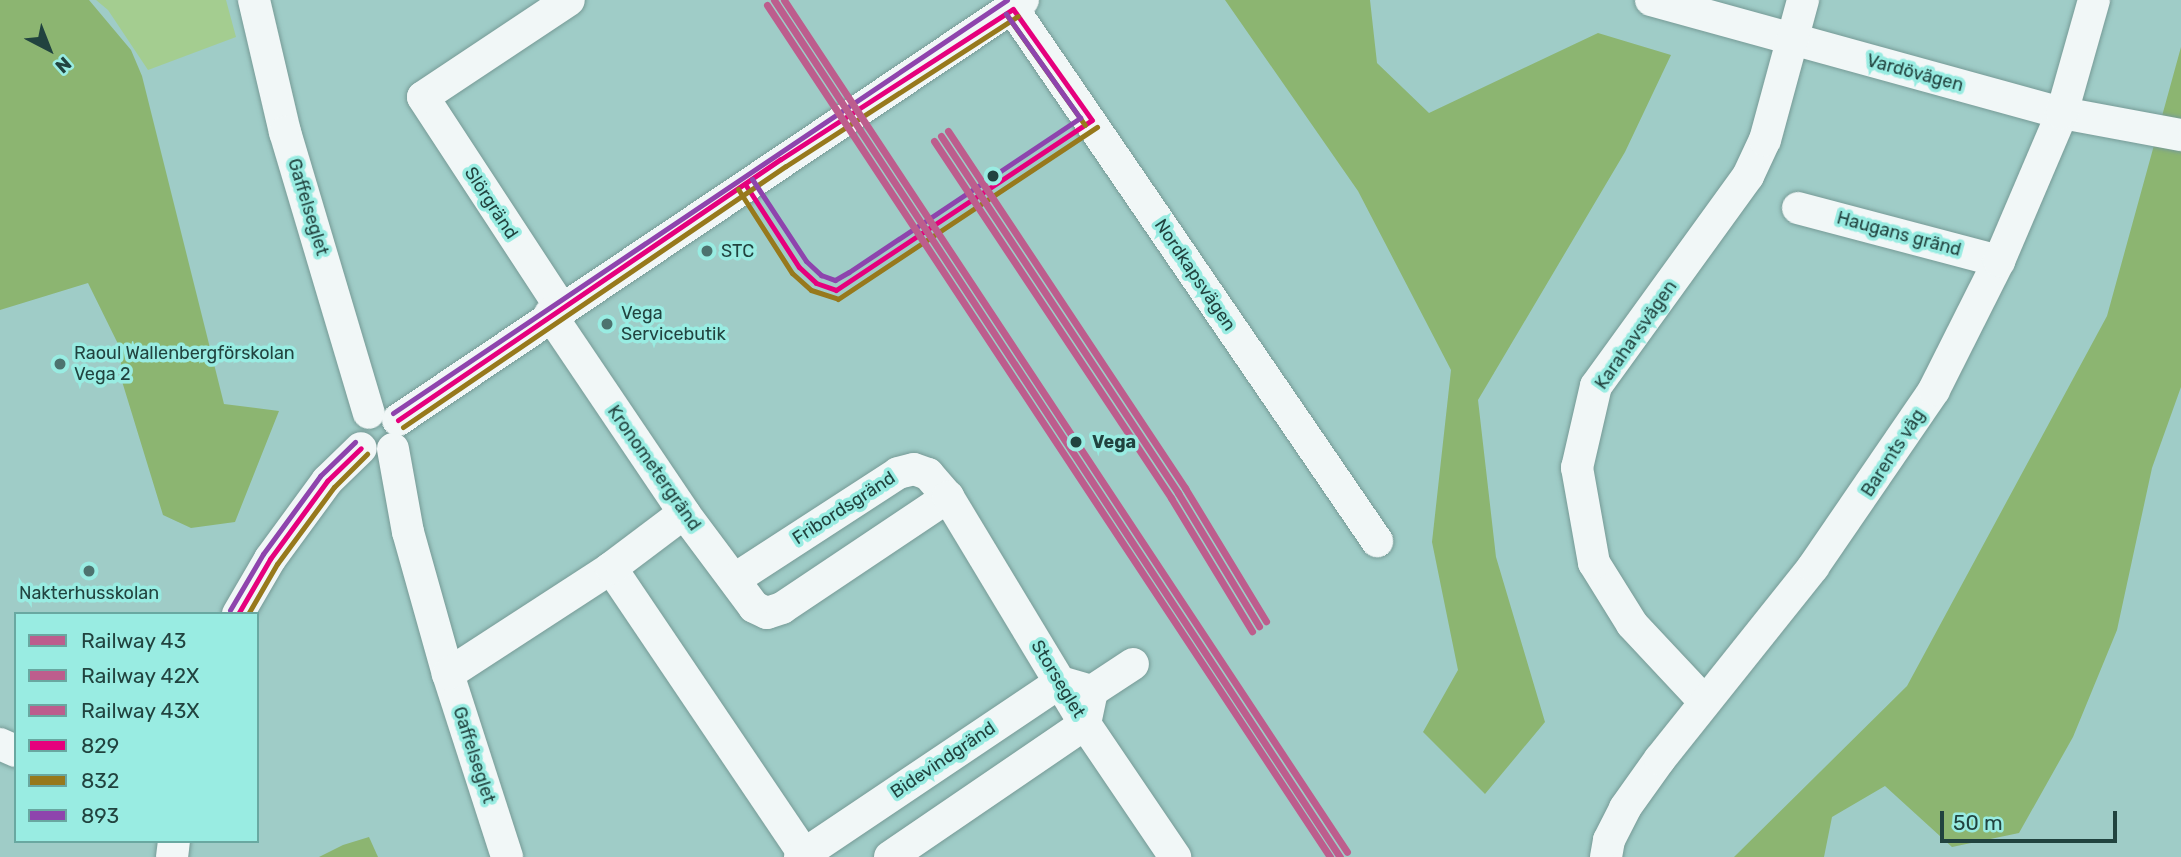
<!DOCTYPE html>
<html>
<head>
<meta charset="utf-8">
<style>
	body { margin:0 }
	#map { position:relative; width:2181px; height:857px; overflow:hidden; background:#9fccc7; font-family:Rubik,sans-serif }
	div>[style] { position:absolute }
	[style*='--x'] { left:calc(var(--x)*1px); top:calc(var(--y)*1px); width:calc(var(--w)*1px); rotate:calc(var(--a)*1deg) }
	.green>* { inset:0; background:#a4cd90 }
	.forest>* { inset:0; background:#8cb571 }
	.roads { filter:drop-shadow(0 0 2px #769a96) drop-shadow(0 0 2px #769a96) }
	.minor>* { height:32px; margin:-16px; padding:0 16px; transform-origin:16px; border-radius:16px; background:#f1f7f7 }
	.bus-1>* { height:5px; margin:-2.5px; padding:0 2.5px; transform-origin:2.5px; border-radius:2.5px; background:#e5007d }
	.bus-2>* { height:5px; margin:-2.5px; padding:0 2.5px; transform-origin:2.5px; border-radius:2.5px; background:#97791c }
	.bus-3>* { height:5px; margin:-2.5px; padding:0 2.5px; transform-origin:2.5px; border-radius:2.5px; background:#8e44ad }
	.rail-1>* { height:7px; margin:-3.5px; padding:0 3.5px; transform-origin:3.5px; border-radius:3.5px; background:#bd5d8d }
	.rail-2>* { height:7px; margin:-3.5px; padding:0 3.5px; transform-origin:3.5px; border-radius:3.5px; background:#bd5d8d }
	.rail-3>* { height:7px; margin:-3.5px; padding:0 3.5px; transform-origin:3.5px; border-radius:3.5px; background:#bd5d8d }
	.dots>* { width:19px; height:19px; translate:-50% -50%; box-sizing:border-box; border:4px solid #99ece2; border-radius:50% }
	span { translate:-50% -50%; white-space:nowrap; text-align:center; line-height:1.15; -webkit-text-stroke:7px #99ece2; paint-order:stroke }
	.street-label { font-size:18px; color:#21433f }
	.poi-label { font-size:18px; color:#21433f }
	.left { translate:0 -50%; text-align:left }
	.stop-label { font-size:18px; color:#21433f; font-weight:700 }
	.legend { position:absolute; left:14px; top:612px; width:245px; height:231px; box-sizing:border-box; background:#99ece2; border:2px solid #69a8a1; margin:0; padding:9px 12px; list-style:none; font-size:21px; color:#21433f }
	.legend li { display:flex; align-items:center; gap:14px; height:35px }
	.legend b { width:35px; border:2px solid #69a8a1 }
	.north { position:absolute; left:14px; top:14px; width:70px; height:70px; -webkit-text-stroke:5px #99ece2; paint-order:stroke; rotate:138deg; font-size:19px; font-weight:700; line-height:28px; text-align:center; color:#21433f }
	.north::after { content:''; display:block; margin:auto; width:24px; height:32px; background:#21433f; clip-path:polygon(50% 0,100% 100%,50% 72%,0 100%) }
	.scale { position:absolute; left:1940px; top:811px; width:177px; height:32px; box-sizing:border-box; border:4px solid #21433f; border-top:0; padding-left:9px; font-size:21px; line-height:24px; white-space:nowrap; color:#21433f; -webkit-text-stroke:5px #99ece2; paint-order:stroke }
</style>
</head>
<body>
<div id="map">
	<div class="green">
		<div style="clip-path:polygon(96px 0,226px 0,236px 37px,148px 70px,108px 10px)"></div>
	</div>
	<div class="forest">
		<div style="clip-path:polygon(0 0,89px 0,131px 50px,142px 76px,224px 404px,279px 411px,235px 522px,191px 528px,163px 515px,121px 378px,121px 350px,88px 283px,0 310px)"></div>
		<div style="clip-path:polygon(1225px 0,1370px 0,1377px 63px,1429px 113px,1598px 33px,1671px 55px,1625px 152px,1478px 400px,1496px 557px,1545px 722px,1485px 794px,1423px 732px,1458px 670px,1432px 542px,1451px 370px,1358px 191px)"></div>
		<div style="clip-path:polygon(2181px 47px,2181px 387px,2152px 468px,2117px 630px,2073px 737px,2019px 833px,1952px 847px,1885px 786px,1832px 817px,1824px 857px,1734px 857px,1907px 686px,2107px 316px)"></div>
		<div style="clip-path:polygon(369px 837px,378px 857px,319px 857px,343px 845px)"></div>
	</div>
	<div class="roads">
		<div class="minor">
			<div style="--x:254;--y:0;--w:136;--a:76.8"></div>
			<div style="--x:285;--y:132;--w:293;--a:73.4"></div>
			<div style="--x:1651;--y:0;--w:426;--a:15.4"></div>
			<div style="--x:2062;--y:113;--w:121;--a:10.5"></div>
			<div style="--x:1013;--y:9;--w:645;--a:55.62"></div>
			<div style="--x:1798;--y:208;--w:208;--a:14.8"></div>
			<div style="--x:561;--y:308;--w:252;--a:-123.2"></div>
			<div style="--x:423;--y:97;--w:175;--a:-33.6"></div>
			<div style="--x:550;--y:314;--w:240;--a:56"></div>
			<div style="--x:684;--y:513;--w:117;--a:53.3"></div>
			<div style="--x:754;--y:607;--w:14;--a:25"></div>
			<div style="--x:767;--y:613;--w:16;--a:-18"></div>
			<div style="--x:782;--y:608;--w:200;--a:-33.8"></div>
			<div style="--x:398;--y:420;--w:753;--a:-33.9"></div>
			<div style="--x:393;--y:449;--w:84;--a:79.8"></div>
			<div style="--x:408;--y:532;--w:148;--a:74.3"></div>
			<div style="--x:448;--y:674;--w:192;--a:72.1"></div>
			<div style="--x:611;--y:568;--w:345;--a:56"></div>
			<div style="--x:735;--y:579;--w:194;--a:-33"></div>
			<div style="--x:898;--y:473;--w:16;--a:-14"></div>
			<div style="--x:914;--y:469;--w:15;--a:20"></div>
			<div style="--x:928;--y:474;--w:30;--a:49"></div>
			<div style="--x:948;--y:497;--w:265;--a:58.9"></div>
			<div style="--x:1085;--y:724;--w:161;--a:55.9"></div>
			<div style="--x:238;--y:614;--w:64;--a:-59.8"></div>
			<div style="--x:270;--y:559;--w:97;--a:-53.8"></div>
			<div style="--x:327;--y:481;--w:47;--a:-44.1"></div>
			<div style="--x:448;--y:674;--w:194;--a:-33"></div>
			<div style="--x:611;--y:568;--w:91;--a:-37"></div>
			<div style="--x:1703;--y:700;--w:104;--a:-133.1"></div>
			<div style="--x:1632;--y:624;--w:72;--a:-121.9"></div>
			<div style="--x:1594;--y:563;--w:97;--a:-100.1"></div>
			<div style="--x:1577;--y:468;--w:84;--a:-77"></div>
			<div style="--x:1596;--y:386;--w:259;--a:-54.1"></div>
			<div style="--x:1748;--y:176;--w:40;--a:-65"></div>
			<div style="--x:1765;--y:140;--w:145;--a:-74.8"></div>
			<div style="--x:0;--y:744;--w:17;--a:24"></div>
			<div style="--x:172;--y:857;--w:16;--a:-83"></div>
			<div style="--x:800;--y:857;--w:313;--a:-33.9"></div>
			<div style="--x:1060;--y:682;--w:33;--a:16"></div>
			<div style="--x:890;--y:857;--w:236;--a:-34.3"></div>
			<div style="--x:1085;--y:724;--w:34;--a:-78"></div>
			<div style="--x:1092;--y:691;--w:49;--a:-33.4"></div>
			<div style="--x:1606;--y:857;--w:17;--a:-80"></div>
			<div style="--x:1609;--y:840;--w:36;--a:-63"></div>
			<div style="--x:1625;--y:808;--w:60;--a:-54.5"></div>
			<div style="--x:1660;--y:759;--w:246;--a:-51.4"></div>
			<div style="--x:1813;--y:567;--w:214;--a:-55.6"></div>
			<div style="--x:1934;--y:390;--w:144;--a:-63.3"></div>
			<div style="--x:1999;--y:261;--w:161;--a:-66.9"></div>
			<div style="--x:2062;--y:113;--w:117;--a:-74.2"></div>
		</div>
	</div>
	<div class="bus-1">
		<div style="--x:1013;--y:9;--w:136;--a:54.6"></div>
		<div style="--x:745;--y:184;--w:99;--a:57"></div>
		<div style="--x:799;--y:267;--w:23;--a:43"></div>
		<div style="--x:816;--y:283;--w:21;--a:19"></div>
		<div style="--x:836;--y:290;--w:307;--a:-33.6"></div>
		<div style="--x:398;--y:420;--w:463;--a:-34.3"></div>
		<div style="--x:781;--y:159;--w:276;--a:-32.9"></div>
		<div style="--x:238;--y:614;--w:64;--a:-59.8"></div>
		<div style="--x:270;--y:559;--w:97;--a:-53.8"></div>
		<div style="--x:327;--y:481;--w:47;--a:-44.1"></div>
	</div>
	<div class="bus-2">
		<div style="--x:1006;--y:14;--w:136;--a:54.6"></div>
		<div style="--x:738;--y:189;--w:100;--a:57.3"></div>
		<div style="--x:792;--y:273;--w:25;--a:42"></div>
		<div style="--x:811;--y:290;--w:28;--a:18"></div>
		<div style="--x:838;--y:299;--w:311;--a:-33.6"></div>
		<div style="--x:403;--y:427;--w:463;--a:-34.3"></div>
		<div style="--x:786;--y:166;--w:276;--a:-32.9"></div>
		<div style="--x:248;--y:614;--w:58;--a:-59.9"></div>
		<div style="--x:277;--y:564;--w:96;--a:-53.5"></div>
		<div style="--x:334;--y:487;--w:47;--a:-45"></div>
	</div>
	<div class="bus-3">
		<div style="--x:752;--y:179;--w:98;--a:56.6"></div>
		<div style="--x:806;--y:261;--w:21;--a:43"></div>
		<div style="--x:821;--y:275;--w:15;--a:20"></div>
		<div style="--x:835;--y:280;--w:16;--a:-30"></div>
		<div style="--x:849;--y:272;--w:278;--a:-33.7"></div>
		<div style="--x:1080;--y:118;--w:128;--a:-125.4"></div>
		<div style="--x:393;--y:413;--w:740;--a:-33.93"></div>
		<div style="--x:230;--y:610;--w:65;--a:-59.5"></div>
		<div style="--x:263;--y:554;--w:97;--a:-53.8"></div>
		<div style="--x:320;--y:476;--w:49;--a:-44.2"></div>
	</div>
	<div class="rail-1">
		<div style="--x:774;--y:0;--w:1027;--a:56.56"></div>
		<div style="--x:941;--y:136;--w:429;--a:56.4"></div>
		<div style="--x:1178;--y:493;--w:156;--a:58.7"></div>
	</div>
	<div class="rail-2">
		<div style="--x:767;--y:5;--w:1021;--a:56.54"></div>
		<div style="--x:934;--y:141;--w:429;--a:56.4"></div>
		<div style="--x:1171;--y:498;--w:156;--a:58.7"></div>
	</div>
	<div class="rail-3">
		<div style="--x:784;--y:0;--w:1021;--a:56.54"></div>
		<div style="--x:948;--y:131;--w:429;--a:56.4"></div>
		<div style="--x:1185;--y:488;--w:156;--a:58.7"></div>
	</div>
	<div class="dots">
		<div style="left:993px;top:176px;background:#21433f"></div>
		<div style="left:707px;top:251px;background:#4d736f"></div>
		<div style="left:607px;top:324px;background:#4d736f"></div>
		<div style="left:60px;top:364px;background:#4d736f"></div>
		<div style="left:1076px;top:442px;background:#21433f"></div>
		<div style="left:89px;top:571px;background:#4d736f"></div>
	</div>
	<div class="street-label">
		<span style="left:1915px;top:73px;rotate:15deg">Vardövägen</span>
		<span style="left:491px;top:203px;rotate:57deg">Slörgränd</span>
		<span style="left:308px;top:207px;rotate:73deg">Gaffelseglet</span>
		<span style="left:1899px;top:234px;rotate:15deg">Haugans gränd</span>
		<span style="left:1195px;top:275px;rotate:56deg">Nordkapsvägen</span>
		<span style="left:1636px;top:335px;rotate:-55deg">Karahavsvägen</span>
		<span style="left:1893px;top:453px;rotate:-57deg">Barents väg</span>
		<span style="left:654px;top:468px;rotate:55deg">Kronometergränd</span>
		<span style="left:844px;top:508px;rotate:-33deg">Fribordsgränd</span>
		<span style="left:1058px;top:679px;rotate:59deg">Storseglet</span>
		<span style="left:474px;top:755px;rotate:72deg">Gaffelseglet</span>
		<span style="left:943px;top:760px;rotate:-34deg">Bidevindgränd</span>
	</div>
	<div class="poi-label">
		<span class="left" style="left:721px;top:251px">STC</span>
		<span class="left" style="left:621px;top:324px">Vega<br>Servicebutik</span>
		<span class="left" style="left:74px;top:364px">Raoul Wallenbergförskolan<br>Vega 2</span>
		<span style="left:89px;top:593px">Nakterhusskolan</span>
	</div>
	<div class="stop-label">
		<span class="left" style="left:1092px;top:442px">Vega</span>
	</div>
	<ul class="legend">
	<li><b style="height:9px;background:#bd5d8d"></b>Railway 43</li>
	<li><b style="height:9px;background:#bd5d8d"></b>Railway 42X</li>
	<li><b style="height:9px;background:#bd5d8d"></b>Railway 43X</li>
	<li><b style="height:9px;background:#e5007d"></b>829</li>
	<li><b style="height:9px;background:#97791c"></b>832</li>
	<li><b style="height:9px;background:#8e44ad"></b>893</li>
	</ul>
	<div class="north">N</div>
	<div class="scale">50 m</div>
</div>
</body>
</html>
